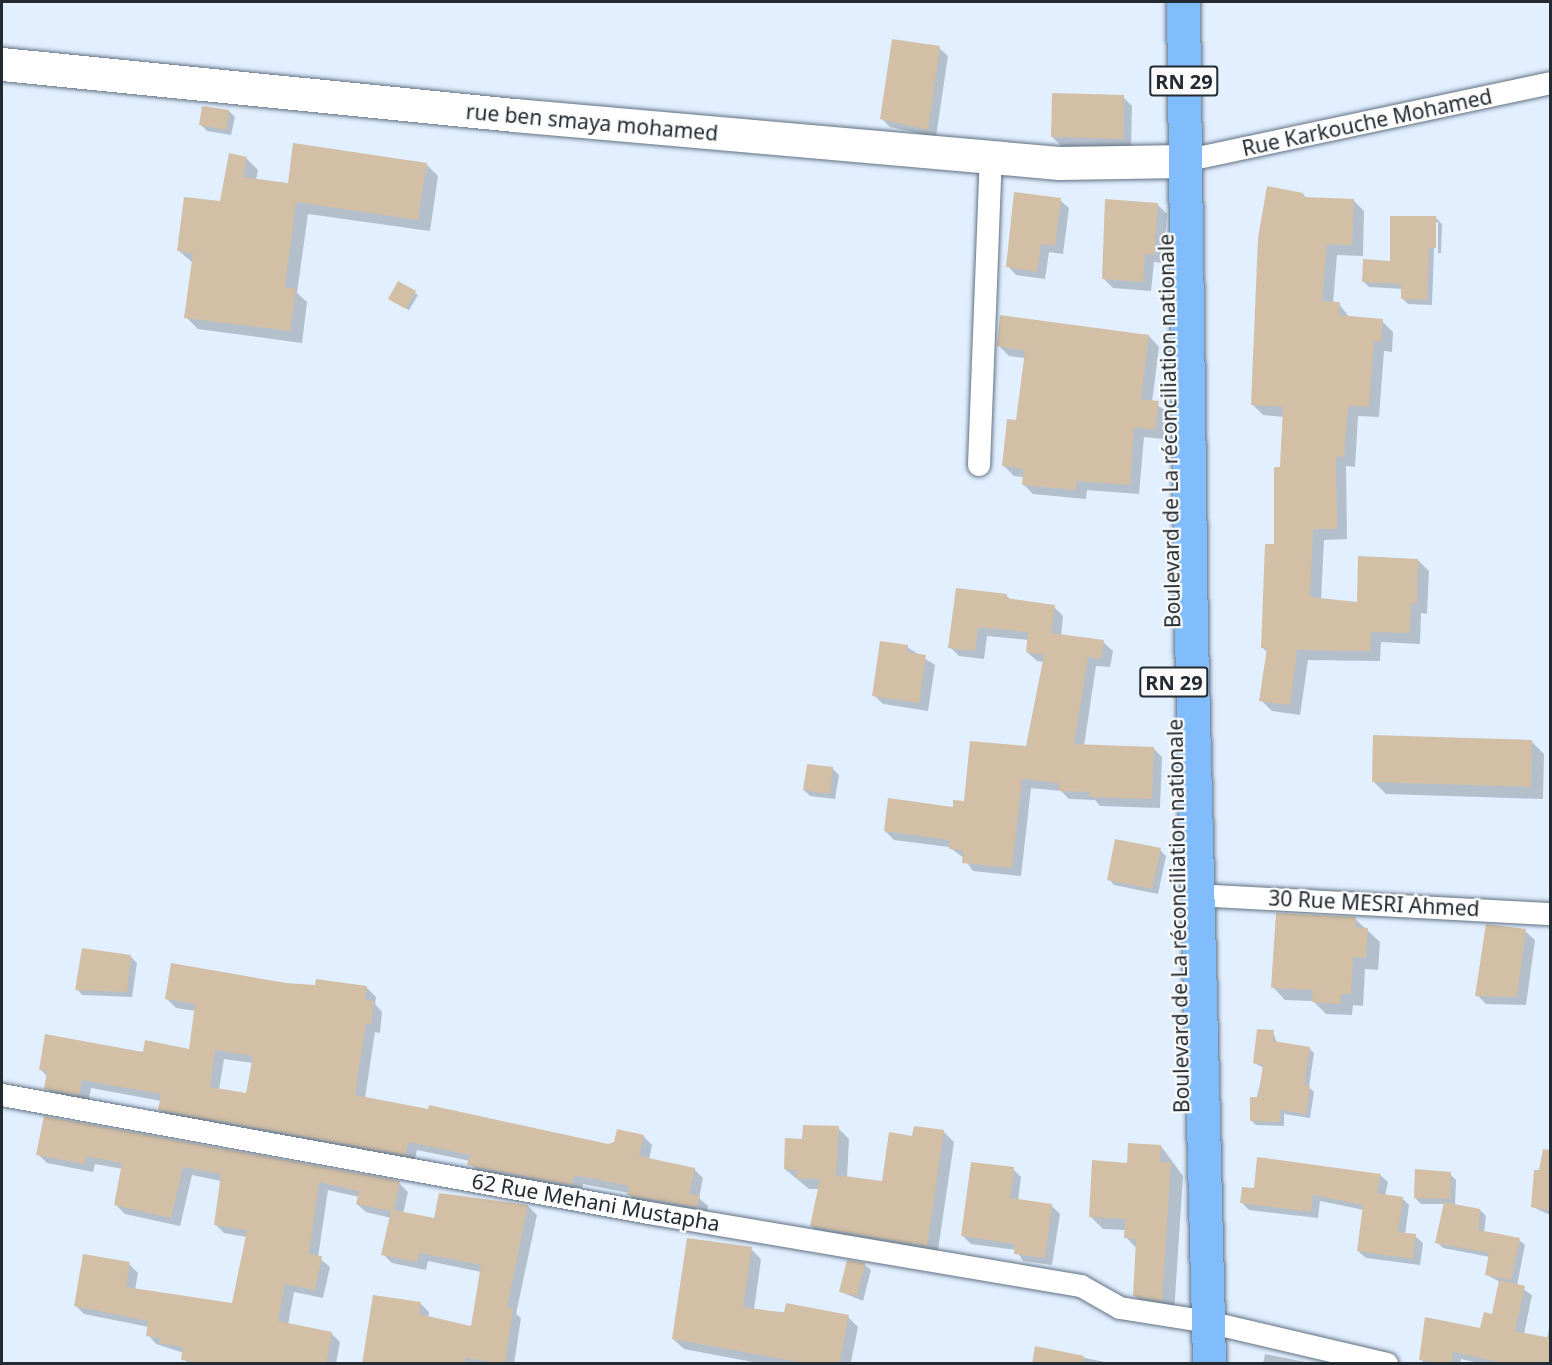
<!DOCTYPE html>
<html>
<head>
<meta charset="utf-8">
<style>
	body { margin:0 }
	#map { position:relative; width:1552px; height:1365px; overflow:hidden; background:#e1efff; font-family:"Noto Sans",sans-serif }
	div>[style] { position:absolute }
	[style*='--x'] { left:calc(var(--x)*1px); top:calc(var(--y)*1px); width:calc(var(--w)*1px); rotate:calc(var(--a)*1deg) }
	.shadow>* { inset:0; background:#0003 }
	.building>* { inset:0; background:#d2bfa5 }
	.roads { filter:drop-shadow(0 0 2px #617181) drop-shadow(0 0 2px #617181) }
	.street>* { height:22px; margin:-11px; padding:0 11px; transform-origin:11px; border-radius:11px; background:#fff }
	.secondary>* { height:33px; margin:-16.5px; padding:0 16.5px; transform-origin:16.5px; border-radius:16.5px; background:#fff }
	.highway>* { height:33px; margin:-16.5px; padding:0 16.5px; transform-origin:16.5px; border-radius:16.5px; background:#81bdfd }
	span { translate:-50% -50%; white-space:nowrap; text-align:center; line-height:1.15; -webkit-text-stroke:4.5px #fbfbfb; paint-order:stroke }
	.shield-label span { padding:2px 4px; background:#fbfbfb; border:2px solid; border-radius:4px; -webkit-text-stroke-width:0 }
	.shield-label { font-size:20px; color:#232a31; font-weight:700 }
	.street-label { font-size:21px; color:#232a31 }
	.frame { position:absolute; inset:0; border:3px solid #232a31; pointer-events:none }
</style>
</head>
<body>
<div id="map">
	<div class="shadow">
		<div style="clip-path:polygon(939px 48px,948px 56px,936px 137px,890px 127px,881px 118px)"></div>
		<div style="clip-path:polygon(1123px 97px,1132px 106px,1131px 148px,1062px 146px,1052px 137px)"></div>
		<div style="clip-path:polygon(229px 111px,235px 117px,231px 135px,207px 131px,201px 125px)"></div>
		<div style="clip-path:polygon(246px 158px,258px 170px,256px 180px,289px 184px,426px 164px,438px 176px,430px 231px,308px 214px,297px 293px,307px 302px,302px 343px,198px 329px,186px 317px,193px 263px,178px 250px,221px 203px)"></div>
		<div style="clip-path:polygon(1303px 194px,1307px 199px,1353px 200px,1364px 211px,1363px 256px,1337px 255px,1333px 303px,1339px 304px,1350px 318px,1382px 321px,1393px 332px,1392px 352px,1384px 351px,1379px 417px,1358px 416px,1355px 467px,1346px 466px,1347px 539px,1324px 540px,1321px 600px,1358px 604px,1418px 560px,1429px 571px,1427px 614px,1421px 613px,1420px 644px,1381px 642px,1380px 661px,1308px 660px,1300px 715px,1272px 711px,1261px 700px,1267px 652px,1262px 647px,1276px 546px,1284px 417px,1263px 415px,1252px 404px)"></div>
		<div style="clip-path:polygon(1060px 200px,1069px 208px,1063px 254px,1049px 252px,1045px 279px,1016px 275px,1008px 266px)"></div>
		<div style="clip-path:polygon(1158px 205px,1167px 214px,1163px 263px,1154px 262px,1151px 291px,1113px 288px,1103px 278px)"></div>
		<div style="clip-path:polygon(1436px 218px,1442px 224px,1441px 253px,1438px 253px,1438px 222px,1435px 222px,1432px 305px,1408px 304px,1402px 298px,1403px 289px,1369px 287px,1363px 281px,1391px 262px)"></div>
		<div style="clip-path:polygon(399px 283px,418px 295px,409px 310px,392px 301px)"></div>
		<div style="clip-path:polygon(1149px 336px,1159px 347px,1152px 402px,1168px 412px,1164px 439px,1144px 437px,1139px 494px,1087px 490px,1086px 499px,1033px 494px,1023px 484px,1024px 477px,1014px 476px,1004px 466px,1018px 422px,1025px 358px,1009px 356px,999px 346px)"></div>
		<div style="clip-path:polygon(1006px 595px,1012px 601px,1054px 607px,1063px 616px,1061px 636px,1103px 642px,1113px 651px,1110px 667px,1096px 666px,1084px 746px,1153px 748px,1162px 757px,1160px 808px,1100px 806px,1095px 800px,1069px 799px,1061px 791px,1031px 788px,1021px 876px,973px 871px,964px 858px,949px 847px,894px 840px,885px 831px,966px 803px,1027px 748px,1044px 662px,1037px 661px,1027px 652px,1029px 640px,987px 636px,984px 659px,959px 656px,950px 647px)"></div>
		<div style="clip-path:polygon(907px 647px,935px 665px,928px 711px,883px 704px,874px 695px)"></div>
		<div style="clip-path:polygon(1532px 742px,1544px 754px,1543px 799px,1386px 794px,1373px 781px)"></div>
		<div style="clip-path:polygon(833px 769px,839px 775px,835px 799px,810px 796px,804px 790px)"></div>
		<div style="clip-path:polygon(1160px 850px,1166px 856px,1158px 894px,1114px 885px,1109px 879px)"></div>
		<div style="clip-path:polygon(1355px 919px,1380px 942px,1378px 970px,1365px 969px,1363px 1006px,1353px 1005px,1352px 1015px,1326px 1014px,1313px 1001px,1285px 1000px,1273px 987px)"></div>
		<div style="clip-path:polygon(1525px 931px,1535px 940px,1526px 1005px,1486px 1004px,1477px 995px)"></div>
		<div style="clip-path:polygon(131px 957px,137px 963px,132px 997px,82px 995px,77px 989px)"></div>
		<div style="clip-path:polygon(evenodd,286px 984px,367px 988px,376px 997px,375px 1004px,382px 1012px,380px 1033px,375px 1032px,365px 1098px,608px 1145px,643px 1136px,652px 1145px,649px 1160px,694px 1169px,703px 1178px,699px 1198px,708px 1206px,706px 1216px,638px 1204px,629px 1193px,583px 1184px,581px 1193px,478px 1174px,470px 1161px,417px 1150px,414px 1163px,169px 1118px,160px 1109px,161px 1101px,91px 1088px,88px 1104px,55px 1098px,46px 1088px,48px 1077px,40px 1069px,190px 1050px,196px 1011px,176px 1008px,167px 999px,286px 984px,224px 1059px,253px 1063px,248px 1095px,219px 1090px,224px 1059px)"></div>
		<div style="clip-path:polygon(1273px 1032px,1277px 1043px,1309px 1048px,1314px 1053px,1309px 1087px,1314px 1092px,1310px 1118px,1284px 1114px,1284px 1126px,1256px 1125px,1251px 1120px,1264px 1068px,1254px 1063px)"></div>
		<div style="clip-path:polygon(45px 1118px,399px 1183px,408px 1192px,403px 1214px,435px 1220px,528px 1206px,537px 1215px,516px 1314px,521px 1318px,514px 1364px,365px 1364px,420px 1303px,429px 1312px,428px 1318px,472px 1327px,481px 1272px,428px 1261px,426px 1270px,392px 1263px,383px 1254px,391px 1218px,366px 1212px,357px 1204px,359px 1197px,328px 1190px,318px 1257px,330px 1267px,323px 1298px,294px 1292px,288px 1325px,331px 1333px,340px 1342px,336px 1364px,187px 1364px,184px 1353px,156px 1344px,148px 1335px,149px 1327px,84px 1314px,75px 1305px,129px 1264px,138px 1273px,135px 1290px,233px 1304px,247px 1237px,224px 1233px,215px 1224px,221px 1181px,192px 1175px,180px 1226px,125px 1214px,116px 1205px,123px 1169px,95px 1164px,93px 1172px,47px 1163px,38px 1154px)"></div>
		<div style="clip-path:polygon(838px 1128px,849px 1139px,847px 1178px,883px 1183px,914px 1137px,943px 1131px,954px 1142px,937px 1257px,823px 1237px,811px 1226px,819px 1189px,809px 1189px,785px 1169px,804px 1140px)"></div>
		<div style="clip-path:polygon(1161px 1146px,1183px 1176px,1174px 1313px,1147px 1308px,1135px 1296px,1137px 1249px,1126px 1237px,1126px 1230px,1103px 1229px,1090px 1216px,1129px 1164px)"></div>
		<div style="clip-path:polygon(1013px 1169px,1021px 1177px,1018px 1201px,1052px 1206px,1060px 1214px,1052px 1265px,1023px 1261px,1016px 1250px,971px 1244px,963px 1236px)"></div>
		<div style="clip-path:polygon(1550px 1173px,1550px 1215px,1533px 1207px)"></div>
		<div style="clip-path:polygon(1450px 1174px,1456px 1180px,1455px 1205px,1480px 1210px,1486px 1216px,1484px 1233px,1519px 1240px,1525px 1245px,1517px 1285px,1532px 1295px,1524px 1334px,1547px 1339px,1550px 1322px,1550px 1364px,1483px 1364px,1461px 1359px,1460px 1364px,1425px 1364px,1421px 1359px,1481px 1330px,1493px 1315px,1500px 1282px,1487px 1275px,1490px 1257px,1443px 1248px,1437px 1242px,1445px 1204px,1421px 1204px,1415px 1198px)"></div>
		<div style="clip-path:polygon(1380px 1175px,1388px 1182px,1385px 1196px,1402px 1198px,1409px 1205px,1405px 1235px,1415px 1236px,1423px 1243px,1420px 1265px,1366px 1258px,1358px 1251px,1364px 1210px,1320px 1201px,1318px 1218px,1249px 1210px,1242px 1203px,1255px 1189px)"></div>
		<div style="clip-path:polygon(751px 1249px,761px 1259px,754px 1310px,848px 1317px,858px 1327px,851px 1362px,859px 1364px,763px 1364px,684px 1349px,673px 1339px)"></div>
		<div style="clip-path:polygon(848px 1262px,865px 1265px,871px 1270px,863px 1301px,841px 1292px)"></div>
		<div style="clip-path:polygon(1037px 1348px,1114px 1364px,1033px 1364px)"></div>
		<div style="clip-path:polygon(1265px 1354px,1316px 1364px,1263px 1364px)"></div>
	</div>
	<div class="building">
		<div style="clip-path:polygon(892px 39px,940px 46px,928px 130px,880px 119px)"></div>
		<div style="clip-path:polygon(1052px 93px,1124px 95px,1123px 139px,1051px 137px)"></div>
		<div style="clip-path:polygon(202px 106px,229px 110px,226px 130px,199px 125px)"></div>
		<div style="clip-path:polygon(293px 143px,427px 163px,418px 220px,296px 202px,285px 287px,296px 289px,290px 331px,184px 318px,193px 253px,177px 251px,184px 197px,220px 201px,229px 153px,247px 157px,243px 177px,288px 183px)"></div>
		<div style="clip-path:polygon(1267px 186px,1303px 193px,1303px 197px,1354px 199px,1352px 245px,1327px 244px,1322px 301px,1340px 302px,1339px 315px,1383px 319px,1381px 342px,1374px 341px,1369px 407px,1348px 406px,1344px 457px,1336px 456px,1337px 529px,1313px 529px,1310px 597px,1357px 602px,1358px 556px,1418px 559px,1417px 604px,1411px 603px,1410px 633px,1371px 632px,1370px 651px,1297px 650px,1290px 705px,1259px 701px,1267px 648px,1261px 648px,1265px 544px,1274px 544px,1274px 467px,1280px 467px,1283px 407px,1251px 405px,1258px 238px)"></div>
		<div style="clip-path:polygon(1014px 192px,1061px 198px,1055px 246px,1041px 244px,1037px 272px,1006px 267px)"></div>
		<div style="clip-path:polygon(1105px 199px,1158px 203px,1154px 255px,1145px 254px,1143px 282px,1102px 279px)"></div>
		<div style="clip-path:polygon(1390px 216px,1436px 216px,1436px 248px,1429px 248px,1427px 300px,1401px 299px,1401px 284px,1362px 282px,1363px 259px,1390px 261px)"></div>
		<div style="clip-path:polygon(398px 281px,416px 291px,406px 309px,388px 299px)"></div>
		<div style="clip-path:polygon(1000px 315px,1149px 335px,1141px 399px,1159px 401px,1155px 430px,1134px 427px,1130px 485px,1077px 481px,1076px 490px,1022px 485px,1023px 469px,1002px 466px,1007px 419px,1016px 420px,1025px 351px,997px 346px)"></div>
		<div style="clip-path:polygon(956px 588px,1007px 594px,1006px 598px,1055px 605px,1051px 633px,1104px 640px,1101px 659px,1088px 657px,1074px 744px,1154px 747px,1152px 799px,1089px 797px,1090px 792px,1059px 791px,1059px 783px,1022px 779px,1012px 868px,962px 863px,963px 850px,949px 849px,949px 840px,884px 831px,888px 798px,953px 807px,953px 800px,964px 801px,970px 741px,1026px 746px,1044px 655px,1026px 652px,1028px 632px,978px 627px,975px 651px,948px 648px)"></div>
		<div style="clip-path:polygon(880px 641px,908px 645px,907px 652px,926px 655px,919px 703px,872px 696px)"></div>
		<div style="clip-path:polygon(1373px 735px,1532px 740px,1531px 787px,1372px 782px)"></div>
		<div style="clip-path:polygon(807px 764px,833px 767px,830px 794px,803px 790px)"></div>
		<div style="clip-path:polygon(1115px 839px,1161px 848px,1152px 889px,1107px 880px)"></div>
		<div style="clip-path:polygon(1276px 913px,1356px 917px,1355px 927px,1368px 928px,1366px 958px,1353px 957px,1351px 994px,1341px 994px,1341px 1004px,1312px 1002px,1313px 990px,1271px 988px)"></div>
		<div style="clip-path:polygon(1486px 924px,1526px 929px,1517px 997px,1475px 996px)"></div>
		<div style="clip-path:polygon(82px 948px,131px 955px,127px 992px,75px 990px)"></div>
		<div style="clip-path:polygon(evenodd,171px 963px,286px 983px,315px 985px,316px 979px,367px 986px,365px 1000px,374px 1001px,371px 1024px,366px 1024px,355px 1095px,428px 1109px,429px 1105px,608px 1144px,614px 1142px,617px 1129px,644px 1135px,639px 1156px,695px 1168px,689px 1194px,700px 1196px,697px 1207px,627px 1195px,629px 1186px,585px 1177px,574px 1176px,572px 1185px,467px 1165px,470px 1155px,409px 1142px,405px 1155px,158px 1110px,161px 1094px,82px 1080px,79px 1095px,44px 1089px,47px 1071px,39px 1070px,45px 1034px,143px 1052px,145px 1040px,189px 1049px,195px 1004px,165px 999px,171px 963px,215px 1050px,253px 1056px,246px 1093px,210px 1087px,215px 1050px)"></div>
		<div style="clip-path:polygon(1257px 1029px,1274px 1030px,1273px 1041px,1310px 1047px,1304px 1085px,1310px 1086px,1306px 1114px,1280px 1110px,1280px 1122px,1250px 1121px,1250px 1097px,1258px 1097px,1263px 1065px,1253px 1063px)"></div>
		<div style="clip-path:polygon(44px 1116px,400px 1181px,394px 1210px,434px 1218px,439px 1193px,528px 1205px,507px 1307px,513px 1308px,505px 1364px,466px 1358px,465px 1364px,362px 1364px,373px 1295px,421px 1302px,419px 1314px,471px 1326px,481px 1265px,419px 1253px,417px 1262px,381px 1255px,391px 1211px,356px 1204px,359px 1191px,319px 1182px,309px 1254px,322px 1256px,315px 1290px,285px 1284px,278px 1321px,332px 1332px,326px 1364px,209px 1364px,181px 1360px,183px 1347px,159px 1343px,160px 1338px,146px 1336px,148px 1321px,74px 1306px,83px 1254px,130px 1262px,126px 1287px,232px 1303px,247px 1230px,214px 1225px,221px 1174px,183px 1167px,171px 1218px,114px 1205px,122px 1163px,86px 1156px,85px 1164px,36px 1155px)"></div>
		<div style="clip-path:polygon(803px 1125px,839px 1126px,836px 1175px,882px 1181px,889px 1132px,912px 1136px,914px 1126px,944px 1130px,927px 1246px,810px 1226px,820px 1179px,796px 1178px,797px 1170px,784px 1169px,785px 1138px,802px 1139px)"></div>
		<div style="clip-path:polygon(1128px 1143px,1161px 1145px,1160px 1162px,1171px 1162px,1162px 1301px,1133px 1296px,1136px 1239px,1124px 1238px,1125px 1219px,1089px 1217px,1092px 1160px,1127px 1163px)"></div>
		<div style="clip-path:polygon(1543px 1149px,1551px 1150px,1551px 1211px,1531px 1207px,1534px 1170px,1539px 1170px)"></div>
		<div style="clip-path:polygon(1257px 1157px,1381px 1174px,1377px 1193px,1403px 1197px,1398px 1232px,1416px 1234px,1413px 1259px,1357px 1251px,1363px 1205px,1313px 1195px,1311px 1212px,1240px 1203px,1242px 1187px,1254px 1188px)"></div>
		<div style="clip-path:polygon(971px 1162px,1014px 1167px,1010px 1198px,1052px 1204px,1045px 1258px,1014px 1254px,1015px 1244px,961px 1236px)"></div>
		<div style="clip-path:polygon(1415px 1169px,1451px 1172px,1450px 1199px,1414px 1198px)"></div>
		<div style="clip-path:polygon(1444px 1202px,1480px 1209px,1479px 1230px,1520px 1238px,1511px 1280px,1485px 1275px,1489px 1253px,1435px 1243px)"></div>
		<div style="clip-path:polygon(687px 1238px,752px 1247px,743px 1307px,784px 1313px,786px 1303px,849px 1315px,839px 1364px,810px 1364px,672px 1339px)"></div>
		<div style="clip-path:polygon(847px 1260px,865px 1263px,857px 1296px,839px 1292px)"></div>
		<div style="clip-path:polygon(1499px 1280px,1525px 1286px,1515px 1331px,1551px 1338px,1551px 1364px,1508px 1364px,1453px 1352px,1452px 1364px,1419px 1360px,1425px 1317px,1480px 1328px,1484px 1312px,1492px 1314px)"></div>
		<div style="clip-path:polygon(1035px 1346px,1084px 1356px,1083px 1364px,1032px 1364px)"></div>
	</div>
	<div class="roads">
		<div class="street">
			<div style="--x:1184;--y:161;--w:374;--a:-12"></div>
			<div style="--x:979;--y:465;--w:308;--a:-87.8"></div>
			<div style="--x:1197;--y:895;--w:354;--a:3.1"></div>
			<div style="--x:2;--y:1095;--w:658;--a:10.34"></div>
			<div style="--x:649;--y:1213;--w:438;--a:9.6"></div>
			<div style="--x:1081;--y:1286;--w:45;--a:29.4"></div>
			<div style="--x:1120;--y:1308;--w:89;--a:9"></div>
			<div style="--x:1208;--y:1322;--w:184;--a:13.2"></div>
		</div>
		<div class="secondary">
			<div style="--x:2;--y:64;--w:515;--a:5.69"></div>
			<div style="--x:514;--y:115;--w:547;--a:5.03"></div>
			<div style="--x:1059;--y:163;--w:125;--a:-0.9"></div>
		</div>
		<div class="highway">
			<div style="--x:1183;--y:2;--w:634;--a:89.28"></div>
			<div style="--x:1191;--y:636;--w:728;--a:88.58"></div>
		</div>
	</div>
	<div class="shield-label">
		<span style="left:1184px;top:81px">RN 29</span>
		<span style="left:1174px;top:682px">RN 29</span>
	</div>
	<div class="street-label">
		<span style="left:592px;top:122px;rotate:5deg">rue ben smaya mohamed</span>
		<span style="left:1367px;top:122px;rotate:-12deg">Rue Karkouche Mohamed</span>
		<span style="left:1169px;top:431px;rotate:-91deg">Boulevard de La réconciliation nationale</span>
		<span style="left:1374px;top:903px;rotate:3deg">30 Rue MESRI Ahmed</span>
		<span style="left:1178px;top:916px;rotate:-91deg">Boulevard de La réconciliation nationale</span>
		<span style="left:596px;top:1202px;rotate:10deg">62 Rue Mehani Mustapha</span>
	</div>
	<div class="frame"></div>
</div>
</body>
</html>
